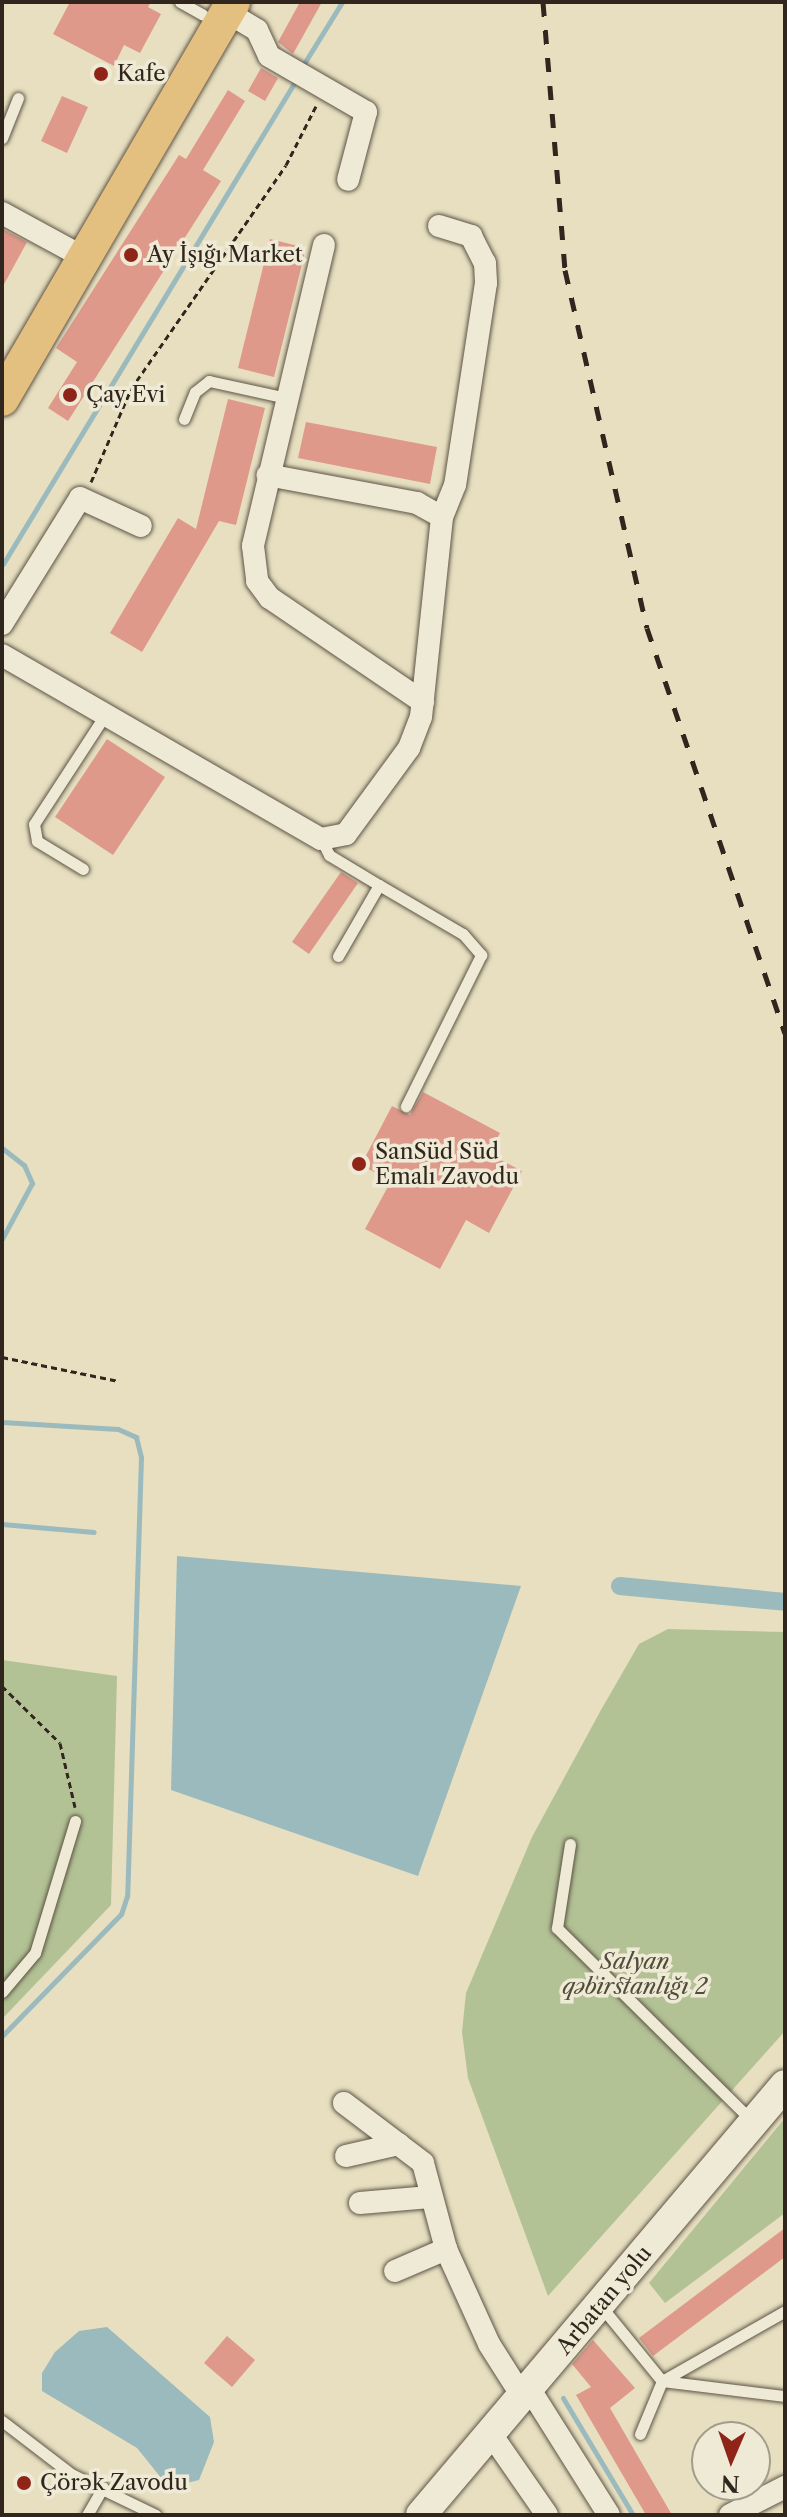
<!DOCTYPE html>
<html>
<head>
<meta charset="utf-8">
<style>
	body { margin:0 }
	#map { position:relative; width:787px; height:2517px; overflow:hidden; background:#e7dfc0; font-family:"Libre Caslon Text",serif }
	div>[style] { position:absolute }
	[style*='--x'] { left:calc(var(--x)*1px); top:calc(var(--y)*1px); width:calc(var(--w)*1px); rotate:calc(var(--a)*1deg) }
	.green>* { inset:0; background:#b2c295 }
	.water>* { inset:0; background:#9bbabd }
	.stream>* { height:5px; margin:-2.5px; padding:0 2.5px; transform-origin:2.5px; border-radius:2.5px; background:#9bbabd }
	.canal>* { height:18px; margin:-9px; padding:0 9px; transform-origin:9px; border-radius:9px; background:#9bbabd }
	.building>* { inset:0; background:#de998b }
	.path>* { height:3px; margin-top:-1.5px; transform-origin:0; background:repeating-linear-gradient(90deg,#31261e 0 6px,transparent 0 10px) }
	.roads { filter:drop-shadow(0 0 2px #5e5446) drop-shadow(0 0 2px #5e5446) }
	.service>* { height:11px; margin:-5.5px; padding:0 5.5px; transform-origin:5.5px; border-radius:5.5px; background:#efead6 }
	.minor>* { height:22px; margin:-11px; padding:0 11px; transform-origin:11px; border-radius:11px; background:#efead6 }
	.secondary>* { height:30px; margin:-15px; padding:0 15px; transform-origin:15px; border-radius:15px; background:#efead6 }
	.primary>* { height:34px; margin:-17px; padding:0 17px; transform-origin:17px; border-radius:17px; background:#e4c080 }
	.rail>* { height:5px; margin-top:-2.5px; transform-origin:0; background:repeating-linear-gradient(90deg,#31261e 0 14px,transparent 0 28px) }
	.dots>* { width:22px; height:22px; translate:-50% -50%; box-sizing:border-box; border:4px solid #efead6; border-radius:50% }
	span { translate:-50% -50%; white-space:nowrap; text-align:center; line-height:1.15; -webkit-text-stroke:7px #efead6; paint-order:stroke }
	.poi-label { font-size:22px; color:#31261e }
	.left { translate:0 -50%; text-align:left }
	.park-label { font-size:22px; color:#514d3c; font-style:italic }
	.street-label { font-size:22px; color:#31261e }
	.frame { position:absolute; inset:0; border:4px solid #31261e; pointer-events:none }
	.north { position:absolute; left:691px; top:2421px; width:80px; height:80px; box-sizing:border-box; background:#efead6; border:2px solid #a39c8c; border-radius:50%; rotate:182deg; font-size:22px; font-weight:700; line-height:32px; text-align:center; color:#31261e }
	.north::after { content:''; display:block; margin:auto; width:28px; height:36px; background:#8f2418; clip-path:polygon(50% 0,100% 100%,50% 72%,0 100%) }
</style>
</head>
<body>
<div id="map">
	<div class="green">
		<div style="clip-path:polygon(668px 1629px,785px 1632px,785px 2031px,548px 2296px,468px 2078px,462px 2032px,466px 1993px,532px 1837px,601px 1710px,639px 1644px)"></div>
		<div style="clip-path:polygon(2px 1660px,117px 1676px,111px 1905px,2px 2019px)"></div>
		<div style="clip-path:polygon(785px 2118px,785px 2213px,665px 2303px,649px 2283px)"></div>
	</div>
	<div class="water">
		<div style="clip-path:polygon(177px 1556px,521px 1586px,418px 1876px,171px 1790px)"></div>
		<div style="clip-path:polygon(107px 2327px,210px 2417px,214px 2442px,199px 2480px,178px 2485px,162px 2479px,137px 2448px,42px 2391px,42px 2373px,55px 2352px,79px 2331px)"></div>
	</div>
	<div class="stream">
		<div style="--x:305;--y:62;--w:70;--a:-58.3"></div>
		<div style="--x:3;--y:564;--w:566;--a:-58.81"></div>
		<div style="--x:2;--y:1148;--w:28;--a:38"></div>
		<div style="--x:24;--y:1165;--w:20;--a:66"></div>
		<div style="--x:32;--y:1183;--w:64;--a:118.2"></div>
		<div style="--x:2;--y:1422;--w:116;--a:3.5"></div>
		<div style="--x:118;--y:1429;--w:20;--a:24"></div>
		<div style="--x:136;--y:1437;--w:21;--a:76"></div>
		<div style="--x:141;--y:1457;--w:439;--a:91.8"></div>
		<div style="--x:127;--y:1896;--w:19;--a:108"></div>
		<div style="--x:121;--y:1914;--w:170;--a:134.3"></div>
		<div style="--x:2;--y:1524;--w:92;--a:5"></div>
		<div style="--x:563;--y:2398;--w:136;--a:59.1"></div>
	</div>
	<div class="canal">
		<div style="--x:620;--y:1586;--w:166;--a:5.5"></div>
	</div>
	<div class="building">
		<div style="clip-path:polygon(70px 2px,151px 2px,148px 7px,161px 14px,140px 53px,124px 45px,114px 66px,53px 34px)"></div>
		<div style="clip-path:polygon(300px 2px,322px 2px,293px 54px,278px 42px)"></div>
		<div style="clip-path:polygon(261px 68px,278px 78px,265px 101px,248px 91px)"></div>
		<div style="clip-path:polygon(228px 90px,245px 101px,203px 170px,221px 181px,68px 421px,48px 408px,77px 362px,56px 348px,179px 155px,186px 159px)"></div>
		<div style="clip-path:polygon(62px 96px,88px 107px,67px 153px,41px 141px)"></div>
		<div style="clip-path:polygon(2px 229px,27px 242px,2px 288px)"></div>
		<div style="clip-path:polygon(270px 239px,306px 248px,274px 377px,238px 368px)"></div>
		<div style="clip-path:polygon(228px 399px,265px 408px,236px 525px,219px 521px,142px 652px,110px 633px,178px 518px,196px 529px)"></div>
		<div style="clip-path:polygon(306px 422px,437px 447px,430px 484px,298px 458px)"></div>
		<div style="clip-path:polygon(107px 739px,165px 777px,113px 855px,55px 817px)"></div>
		<div style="clip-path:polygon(341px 872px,358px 883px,309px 954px,292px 942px)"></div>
		<div style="clip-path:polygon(423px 1092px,500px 1133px,489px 1154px,522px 1171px,489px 1233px,466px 1220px,440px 1269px,365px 1229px,391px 1181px,361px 1165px,392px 1106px,410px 1115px)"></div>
		<div style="clip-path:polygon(785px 2228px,785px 2257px,653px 2356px,639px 2338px)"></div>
		<div style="clip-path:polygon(227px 2336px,255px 2360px,232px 2387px,204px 2363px)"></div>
		<div style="clip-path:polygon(593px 2340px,635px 2388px,610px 2408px,672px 2515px,646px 2515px,576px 2395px,591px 2387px,572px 2364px)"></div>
	</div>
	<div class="path">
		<div style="--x:91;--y:482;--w:101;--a:-66.7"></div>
		<div style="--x:131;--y:389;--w:272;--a:-55.3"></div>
		<div style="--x:286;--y:165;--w:66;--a:-63"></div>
		<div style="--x:2;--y:1357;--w:119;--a:11.6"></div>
		<div style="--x:2;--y:1686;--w:81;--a:44.5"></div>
		<div style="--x:60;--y:1743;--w:66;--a:76.8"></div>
	</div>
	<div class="roads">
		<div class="service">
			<div style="--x:180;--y:2;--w:26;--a:29"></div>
			<div style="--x:2;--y:138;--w:43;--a:-68.2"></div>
			<div style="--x:184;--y:419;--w:29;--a:-68"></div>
			<div style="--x:195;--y:392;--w:18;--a:-38"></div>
			<div style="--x:209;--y:381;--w:79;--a:12.4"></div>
			<div style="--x:321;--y:839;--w:18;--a:63"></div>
			<div style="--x:329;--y:855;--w:58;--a:31"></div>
			<div style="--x:379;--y:885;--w:82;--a:120"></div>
			<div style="--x:83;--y:869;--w:54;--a:-148.7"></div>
			<div style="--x:37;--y:841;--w:17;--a:-100"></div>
			<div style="--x:34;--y:824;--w:130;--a:-56.9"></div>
			<div style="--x:379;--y:885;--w:97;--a:30.3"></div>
			<div style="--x:463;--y:934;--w:28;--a:49"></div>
			<div style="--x:481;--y:955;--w:169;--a:116.4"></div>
			<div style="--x:570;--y:1844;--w:85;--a:98.8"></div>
			<div style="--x:557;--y:1928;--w:273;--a:44.7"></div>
			<div style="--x:2;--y:1992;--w:51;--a:-49.8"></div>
			<div style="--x:35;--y:1953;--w:138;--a:-73.1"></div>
			<div style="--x:600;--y:2305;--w:98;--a:50.8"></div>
			<div style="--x:662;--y:2381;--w:142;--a:-29.6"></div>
			<div style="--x:2;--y:2421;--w:87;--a:37.5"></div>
			<div style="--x:71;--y:2474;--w:94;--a:25.8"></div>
			<div style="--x:640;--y:2434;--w:57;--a:-67.5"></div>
			<div style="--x:662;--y:2381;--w:124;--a:7"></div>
			<div style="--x:87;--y:2515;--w:32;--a:-60"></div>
		</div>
		<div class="minor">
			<div style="--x:227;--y:12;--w:35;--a:31"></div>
			<div style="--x:257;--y:30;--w:29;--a:65"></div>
			<div style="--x:269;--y:56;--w:112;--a:30"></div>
			<div style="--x:366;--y:112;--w:70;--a:104.8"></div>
			<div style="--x:2;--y:213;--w:94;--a:28.5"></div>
			<div style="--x:439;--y:226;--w:34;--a:17"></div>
			<div style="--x:471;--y:236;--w:30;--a:63"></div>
			<div style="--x:485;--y:263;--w:20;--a:87"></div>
			<div style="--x:486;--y:283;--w:204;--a:98.7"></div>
			<div style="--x:455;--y:485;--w:35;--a:112"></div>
			<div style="--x:324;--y:245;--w:309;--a:103.3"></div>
			<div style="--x:253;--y:546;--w:35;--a:83"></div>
			<div style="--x:257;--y:581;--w:21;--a:53"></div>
			<div style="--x:270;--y:598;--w:185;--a:34.2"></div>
			<div style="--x:2;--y:624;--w:148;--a:-58.2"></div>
			<div style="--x:80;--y:498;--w:67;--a:24.7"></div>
			<div style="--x:2;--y:655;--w:368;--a:30"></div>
			<div style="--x:321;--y:839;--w:25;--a:-11"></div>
			<div style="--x:346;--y:834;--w:107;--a:-53.8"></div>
			<div style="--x:409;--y:748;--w:33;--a:-69"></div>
			<div style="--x:421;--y:717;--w:201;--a:-84"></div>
			<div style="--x:442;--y:517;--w:29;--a:-151"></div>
			<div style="--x:417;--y:503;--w:152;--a:-169.4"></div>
			<div style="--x:344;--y:2103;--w:99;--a:37.2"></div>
			<div style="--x:423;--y:2163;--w:89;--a:75"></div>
			<div style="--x:446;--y:2249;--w:104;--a:65.6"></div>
			<div style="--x:489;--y:2344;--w:62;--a:57.6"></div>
			<div style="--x:346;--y:2156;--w:54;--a:-12.8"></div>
			<div style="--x:360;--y:2203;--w:70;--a:-4.9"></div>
			<div style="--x:395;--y:2271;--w:56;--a:-23.3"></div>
			<div style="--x:529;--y:2388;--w:150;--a:57.8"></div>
			<div style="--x:491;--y:2434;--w:98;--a:55.3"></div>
			<div style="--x:730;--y:2515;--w:62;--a:-27"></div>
		</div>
		<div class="secondary">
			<div style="--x:421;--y:2515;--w:563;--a:-49.75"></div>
		</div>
		<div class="primary">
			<div style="--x:2;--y:399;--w:459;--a:-59.8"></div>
		</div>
	</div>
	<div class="rail">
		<div style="--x:543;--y:2;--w:269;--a:85.3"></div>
		<div style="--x:565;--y:270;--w:367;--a:77.1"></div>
		<div style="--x:647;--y:628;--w:428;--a:71.2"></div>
	</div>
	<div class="dots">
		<div style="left:101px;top:74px;background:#8f2418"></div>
		<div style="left:131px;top:255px;background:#8f2418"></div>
		<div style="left:70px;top:395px;background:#8f2418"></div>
		<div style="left:359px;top:1164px;background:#8f2418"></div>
		<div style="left:24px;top:2483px;background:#8f2418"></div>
	</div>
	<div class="poi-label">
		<span class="left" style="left:117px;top:74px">Kafe</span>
		<span class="left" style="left:147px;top:255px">Ay İşığı Market</span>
		<span class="left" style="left:86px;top:395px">Çay Evi</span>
		<span class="left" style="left:375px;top:1164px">SanSüd Süd<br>Emalı Zavodu</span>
		<span class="left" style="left:40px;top:2483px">Çörək Zavodu</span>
	</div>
	<div class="park-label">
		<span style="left:635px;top:1974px">Salyan<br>qəbirstanlığı 2</span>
	</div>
	<div class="street-label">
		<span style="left:604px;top:2300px;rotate:-50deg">Arbatan yolu</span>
	</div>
	<div class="frame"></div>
	<div class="north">N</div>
</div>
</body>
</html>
